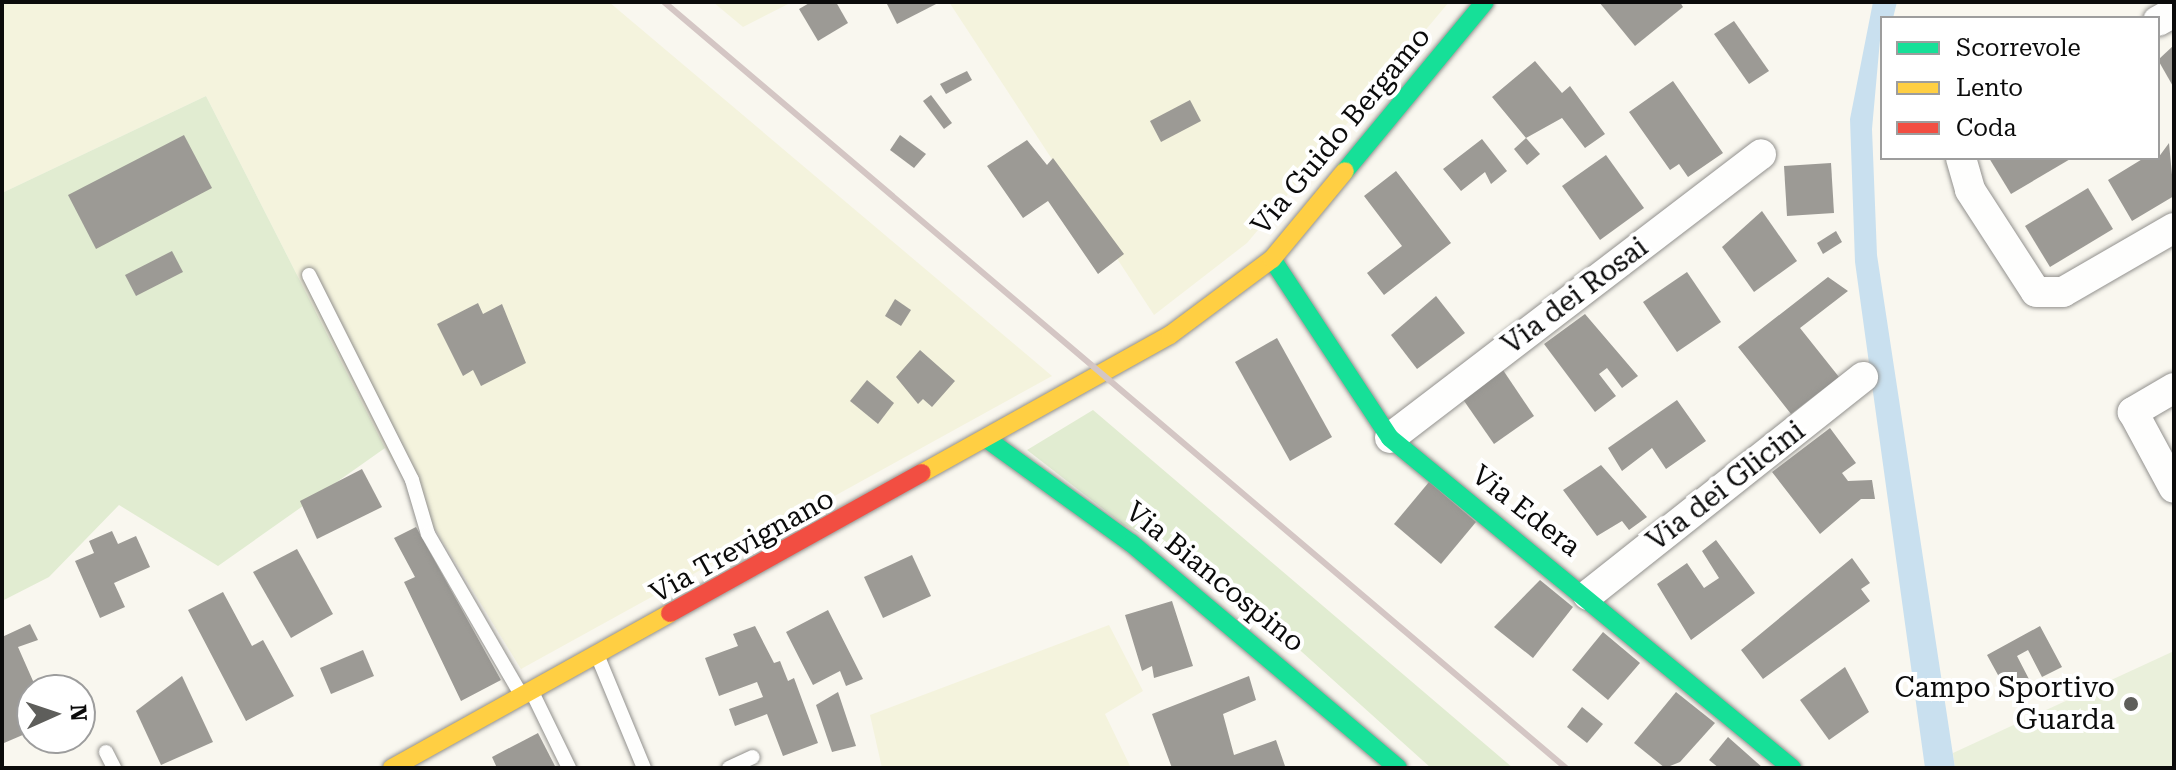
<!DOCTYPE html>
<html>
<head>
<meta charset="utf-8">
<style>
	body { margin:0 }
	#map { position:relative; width:2176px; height:770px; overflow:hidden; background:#f9f7ef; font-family:"Roboto Serif",serif }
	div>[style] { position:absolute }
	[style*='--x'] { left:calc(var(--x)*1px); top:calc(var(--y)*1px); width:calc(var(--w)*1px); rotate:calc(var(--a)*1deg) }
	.farmland>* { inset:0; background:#f4f3dd }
	.green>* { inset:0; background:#e1ecd1 }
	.pitch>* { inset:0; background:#eaf0db }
	.water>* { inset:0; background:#c9e0ef }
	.building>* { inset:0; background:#9c9a95 }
	.roads { filter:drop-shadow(0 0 2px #92918e) drop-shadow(0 0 2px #92918e) }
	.lane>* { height:14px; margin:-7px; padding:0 7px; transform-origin:7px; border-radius:7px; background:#fefefd }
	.street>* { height:30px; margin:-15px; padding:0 15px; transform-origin:15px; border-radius:15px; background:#fefefd }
	.fast>* { height:18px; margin:-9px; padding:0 9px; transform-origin:9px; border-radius:9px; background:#16e098 }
	.slow>* { height:18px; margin:-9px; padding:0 9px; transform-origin:9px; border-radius:9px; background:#ffcf43 }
	.jam>* { height:18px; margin:-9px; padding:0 9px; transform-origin:9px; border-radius:9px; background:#f24e42 }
	.rail>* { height:6px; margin:-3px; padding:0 3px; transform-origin:3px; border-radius:3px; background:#d4c6c4 }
	.dots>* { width:22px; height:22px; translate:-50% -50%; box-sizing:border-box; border:4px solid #fff; border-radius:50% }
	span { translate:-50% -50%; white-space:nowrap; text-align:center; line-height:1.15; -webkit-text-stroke:8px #fff; paint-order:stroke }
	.street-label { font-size:28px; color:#0b0b0b }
	.poi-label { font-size:28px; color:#0b0b0b }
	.right { translate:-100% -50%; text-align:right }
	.frame { position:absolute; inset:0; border:4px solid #0b0b0b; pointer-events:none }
	.legend { position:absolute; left:1880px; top:16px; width:280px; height:144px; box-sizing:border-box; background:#fff; border:2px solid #9d9d9d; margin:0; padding:10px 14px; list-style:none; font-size:24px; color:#0b0b0b }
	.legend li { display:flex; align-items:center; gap:16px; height:40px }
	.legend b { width:40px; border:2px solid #9d9d9d }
	.north { position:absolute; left:16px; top:674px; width:80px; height:80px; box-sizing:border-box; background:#fff; border:2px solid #9d9d9d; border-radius:50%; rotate:87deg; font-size:22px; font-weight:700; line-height:32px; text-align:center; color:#0b0b0b }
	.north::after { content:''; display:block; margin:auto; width:28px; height:36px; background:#5e5e5b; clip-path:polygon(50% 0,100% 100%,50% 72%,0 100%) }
</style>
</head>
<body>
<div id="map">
	<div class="farmland">
		<div style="clip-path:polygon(2px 2px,609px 2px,1052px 376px,521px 669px,385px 448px,206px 96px,2px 193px)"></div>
		<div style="clip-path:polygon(713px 2px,792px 2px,743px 27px)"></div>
		<div style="clip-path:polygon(949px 2px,1449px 2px,1247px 243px,1154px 315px)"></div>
		<div style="clip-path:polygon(1109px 625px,1143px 691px,1105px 714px,1131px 768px,882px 768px,870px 715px)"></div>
	</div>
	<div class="green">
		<div style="clip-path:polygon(206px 96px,385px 448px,218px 566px,119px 505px,49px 577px,2px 601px,2px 193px)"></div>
		<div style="clip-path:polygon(1093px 410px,1513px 768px,1431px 768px,1214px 573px,1124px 525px,1027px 450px)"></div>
	</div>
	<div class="pitch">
		<div style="clip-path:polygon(2174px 651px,2174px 768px,1955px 768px,1953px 753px)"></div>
	</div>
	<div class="water">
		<div style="clip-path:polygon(1873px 2px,1897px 2px,1893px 18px,1882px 18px,1872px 129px,1877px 255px,1955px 768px,1925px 768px,1855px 262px,1850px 119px)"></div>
	</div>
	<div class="building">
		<div style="clip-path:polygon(811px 2px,836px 2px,848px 23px,818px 41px,799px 9px)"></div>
		<div style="clip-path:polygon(886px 2px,940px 2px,897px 24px)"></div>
		<div style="clip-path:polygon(1599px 2px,1680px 2px,1683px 7px,1635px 46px)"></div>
		<div style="clip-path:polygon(1734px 21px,1769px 71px,1749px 84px,1714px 34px)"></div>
		<div style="clip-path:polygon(2174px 45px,2174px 88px,2158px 60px)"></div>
		<div style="clip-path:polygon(1535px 61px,1562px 93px,1570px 86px,1605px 134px,1585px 148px,1562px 118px,1526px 138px,1492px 97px)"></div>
		<div style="clip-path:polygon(967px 71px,972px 80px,946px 94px,940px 84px)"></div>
		<div style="clip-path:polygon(1673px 81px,1723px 153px,1688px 177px,1679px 164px,1670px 170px,1629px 112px)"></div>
		<div style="clip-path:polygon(931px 95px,952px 123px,944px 129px,923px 101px)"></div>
		<div style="clip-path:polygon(1190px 100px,1201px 121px,1161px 142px,1150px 121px)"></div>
		<div style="clip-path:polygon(184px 135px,212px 188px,96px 249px,68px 195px)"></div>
		<div style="clip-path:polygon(900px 135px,926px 154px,914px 168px,890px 150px)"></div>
		<div style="clip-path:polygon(1526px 138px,1540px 154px,1527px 165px,1514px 149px)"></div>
		<div style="clip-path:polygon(1482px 139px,1507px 171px,1491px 184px,1485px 172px,1461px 191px,1443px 169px)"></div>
		<div style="clip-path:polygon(1027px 140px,1047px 165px,1053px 158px,1124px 254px,1098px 274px,1048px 201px,1023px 218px,987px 166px)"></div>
		<div style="clip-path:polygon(2169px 143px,2174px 196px,2132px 221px,2108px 180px,2144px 158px,2158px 158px)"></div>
		<div style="clip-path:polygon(1606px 155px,1644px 208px,1600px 240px,1562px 186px)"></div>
		<div style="clip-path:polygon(1989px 158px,2072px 158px,2011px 194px)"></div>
		<div style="clip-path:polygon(1831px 163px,1834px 213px,1787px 216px,1784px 166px)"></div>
		<div style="clip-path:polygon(1396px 171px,1451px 243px,1384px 295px,1367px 273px,1402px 246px,1364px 196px)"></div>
		<div style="clip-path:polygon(2088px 188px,2113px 229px,2050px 267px,2025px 226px)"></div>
		<div style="clip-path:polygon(1762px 211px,1797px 261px,1754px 292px,1722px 247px)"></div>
		<div style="clip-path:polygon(1836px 231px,1842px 242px,1823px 254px,1817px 243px)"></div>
		<div style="clip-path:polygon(172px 251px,183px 272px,136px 296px,125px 275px)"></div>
		<div style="clip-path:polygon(1687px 272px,1721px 322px,1677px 352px,1643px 302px)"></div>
		<div style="clip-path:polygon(1828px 277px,1848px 291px,1800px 328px,1839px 377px,1791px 414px,1738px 347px)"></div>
		<div style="clip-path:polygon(1436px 296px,1465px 333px,1417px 369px,1391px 335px)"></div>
		<div style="clip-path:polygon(895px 299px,911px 310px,901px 326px,885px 316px)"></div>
		<div style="clip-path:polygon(478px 303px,483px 314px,502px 304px,526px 363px,481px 386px,473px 370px,463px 376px,437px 324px)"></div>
		<div style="clip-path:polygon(1585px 314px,1638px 376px,1622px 388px,1607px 368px,1599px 374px,1616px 396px,1595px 412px,1544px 344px)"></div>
		<div style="clip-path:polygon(1277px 338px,1332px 437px,1290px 461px,1235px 362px)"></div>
		<div style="clip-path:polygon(920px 350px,955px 381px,932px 407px,923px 399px,918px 404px,896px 377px)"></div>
		<div style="clip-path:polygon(1503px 370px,1534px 416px,1494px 444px,1462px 398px)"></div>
		<div style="clip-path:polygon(867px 380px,894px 403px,878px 424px,850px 401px)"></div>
		<div style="clip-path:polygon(1677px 400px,1706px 441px,1666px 469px,1652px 448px,1622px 471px,1608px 448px)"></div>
		<div style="clip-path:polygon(1830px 428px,1856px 463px,1842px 473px,1848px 481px,1872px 480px,1875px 499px,1861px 499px,1820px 534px,1772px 472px)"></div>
		<div style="clip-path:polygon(1601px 465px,1647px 517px,1629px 530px,1622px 521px,1597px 536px,1563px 490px)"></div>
		<div style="clip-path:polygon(362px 469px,382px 507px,317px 539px,300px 501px)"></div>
		<div style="clip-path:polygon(1429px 482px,1476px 522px,1441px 564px,1394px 524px)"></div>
		<div style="clip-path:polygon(416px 527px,501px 680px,461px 701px,404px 582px,415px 577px,394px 538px)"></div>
		<div style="clip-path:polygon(112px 531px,118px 544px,136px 536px,150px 567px,114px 583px,125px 607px,100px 618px,75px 561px,94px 553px,89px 541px)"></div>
		<div style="clip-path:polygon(1716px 540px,1755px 593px,1691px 640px,1657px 584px,1687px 563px,1704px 588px,1719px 578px,1702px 551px)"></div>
		<div style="clip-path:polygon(297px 549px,333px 614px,291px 638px,253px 572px)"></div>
		<div style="clip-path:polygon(912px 555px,931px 596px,883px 618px,864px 577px)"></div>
		<div style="clip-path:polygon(1852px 558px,1870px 583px,1861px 589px,1870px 601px,1763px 679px,1741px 650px)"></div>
		<div style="clip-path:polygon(1540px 580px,1573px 607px,1533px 658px,1494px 627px)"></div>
		<div style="clip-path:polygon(223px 592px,252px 646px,263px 640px,294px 696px,246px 721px,188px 610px)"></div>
		<div style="clip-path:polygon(1172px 601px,1193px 666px,1154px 678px,1152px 666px,1142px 671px,1125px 615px)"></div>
		<div style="clip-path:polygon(828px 610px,863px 679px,846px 686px,840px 671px,813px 685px,786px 632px)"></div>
		<div style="clip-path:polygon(30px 624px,38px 640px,18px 647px,37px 690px,32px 731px,4px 743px,2px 637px)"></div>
		<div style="clip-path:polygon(755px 626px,774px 663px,780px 661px,788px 681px,794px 678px,818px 743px,783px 756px,767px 714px,735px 726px,729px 709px,763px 697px,757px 682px,719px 696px,705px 658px,738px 646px,733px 634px)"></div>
		<div style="clip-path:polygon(2040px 626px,2062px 667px,2042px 677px,2028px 650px,2017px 656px,2031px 683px,2009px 695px,1987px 655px)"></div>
		<div style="clip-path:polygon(1603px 632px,1640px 663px,1608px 700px,1572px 670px)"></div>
		<div style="clip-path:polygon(363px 650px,374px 676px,331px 694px,320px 668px)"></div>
		<div style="clip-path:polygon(1845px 667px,1869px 712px,1829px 740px,1800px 700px)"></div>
		<div style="clip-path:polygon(182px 676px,213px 742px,161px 765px,136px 711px)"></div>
		<div style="clip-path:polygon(1249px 676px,1256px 700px,1223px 714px,1234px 755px,1276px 740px,1285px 766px,1172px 768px,1152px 714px)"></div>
		<div style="clip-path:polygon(838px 692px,856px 746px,832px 752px,816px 705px)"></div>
		<div style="clip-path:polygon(1676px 692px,1715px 723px,1680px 762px,1665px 768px,1634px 743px)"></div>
		<div style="clip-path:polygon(1582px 707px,1603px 724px,1587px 743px,1567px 727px)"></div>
		<div style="clip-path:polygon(538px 733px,556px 768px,497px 768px,492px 757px)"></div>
		<div style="clip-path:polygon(1728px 737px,1763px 768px,1719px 768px,1709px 760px)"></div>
	</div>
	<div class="roads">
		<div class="lane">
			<div style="--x:309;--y:275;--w:229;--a:63.3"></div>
			<div style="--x:412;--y:480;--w:56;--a:73.5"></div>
			<div style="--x:428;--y:534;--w:181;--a:59.9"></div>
			<div style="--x:598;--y:657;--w:120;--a:67.5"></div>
			<div style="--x:532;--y:692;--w:85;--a:64"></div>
			<div style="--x:106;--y:752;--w:18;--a:63"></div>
			<div style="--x:729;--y:768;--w:26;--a:-25"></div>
		</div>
		<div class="street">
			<div style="--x:2158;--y:21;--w:18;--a:-29"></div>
			<div style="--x:1961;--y:158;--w:33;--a:74"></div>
			<div style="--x:1970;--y:190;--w:121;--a:57.1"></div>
			<div style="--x:2036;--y:292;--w:27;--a:0"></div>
			<div style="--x:2063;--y:292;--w:128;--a:-30"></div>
			<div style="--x:2174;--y:388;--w:48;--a:149.7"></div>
			<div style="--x:2133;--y:412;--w:86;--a:61.7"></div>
			<div style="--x:1390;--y:438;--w:467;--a:-37.4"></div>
			<div style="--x:1588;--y:595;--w:351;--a:-38.4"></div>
		</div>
		<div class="fast">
			<div style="--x:1345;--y:171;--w:219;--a:-50.4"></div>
			<div style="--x:1272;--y:259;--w:214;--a:56.6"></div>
			<div style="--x:1390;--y:438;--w:520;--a:39.38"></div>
			<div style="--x:988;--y:440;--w:176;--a:35.8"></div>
			<div style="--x:1131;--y:543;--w:349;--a:40.1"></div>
		</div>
		<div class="slow">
			<div style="--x:922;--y:473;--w:284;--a:-29.1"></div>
			<div style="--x:1170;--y:335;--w:127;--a:-36.7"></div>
			<div style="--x:1272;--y:259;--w:114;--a:-50.3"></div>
			<div style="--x:392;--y:768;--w:318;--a:-29.1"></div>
		</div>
		<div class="jam">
			<div style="--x:670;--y:613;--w:288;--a:-29.1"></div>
		</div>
	</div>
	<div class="rail">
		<div style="--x:664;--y:2;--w:1183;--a:40.34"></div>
	</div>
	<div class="dots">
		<div style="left:2131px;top:704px;background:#5e5e5b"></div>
	</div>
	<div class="street-label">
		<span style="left:1341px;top:131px;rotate:-50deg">Via Guido Bergamo</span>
		<span style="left:1575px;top:296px;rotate:-37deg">Via dei Rosai</span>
		<span style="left:1726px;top:486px;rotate:-38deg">Via dei Glicini</span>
		<span style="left:1526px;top:511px;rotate:38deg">Via Edera</span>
		<span style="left:742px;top:546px;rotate:-29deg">Via Trevignano</span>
		<span style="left:1215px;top:577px;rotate:39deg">Via Biancospino</span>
	</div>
	<div class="poi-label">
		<span class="right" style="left:2115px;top:704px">Campo Sportivo<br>Guarda</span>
	</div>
	<div class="frame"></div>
	<ul class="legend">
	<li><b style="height:10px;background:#16e098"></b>Scorrevole</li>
	<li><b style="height:10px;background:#ffcf43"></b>Lento</li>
	<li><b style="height:10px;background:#f24e42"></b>Coda</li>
	</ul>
	<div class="north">N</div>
</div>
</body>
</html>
